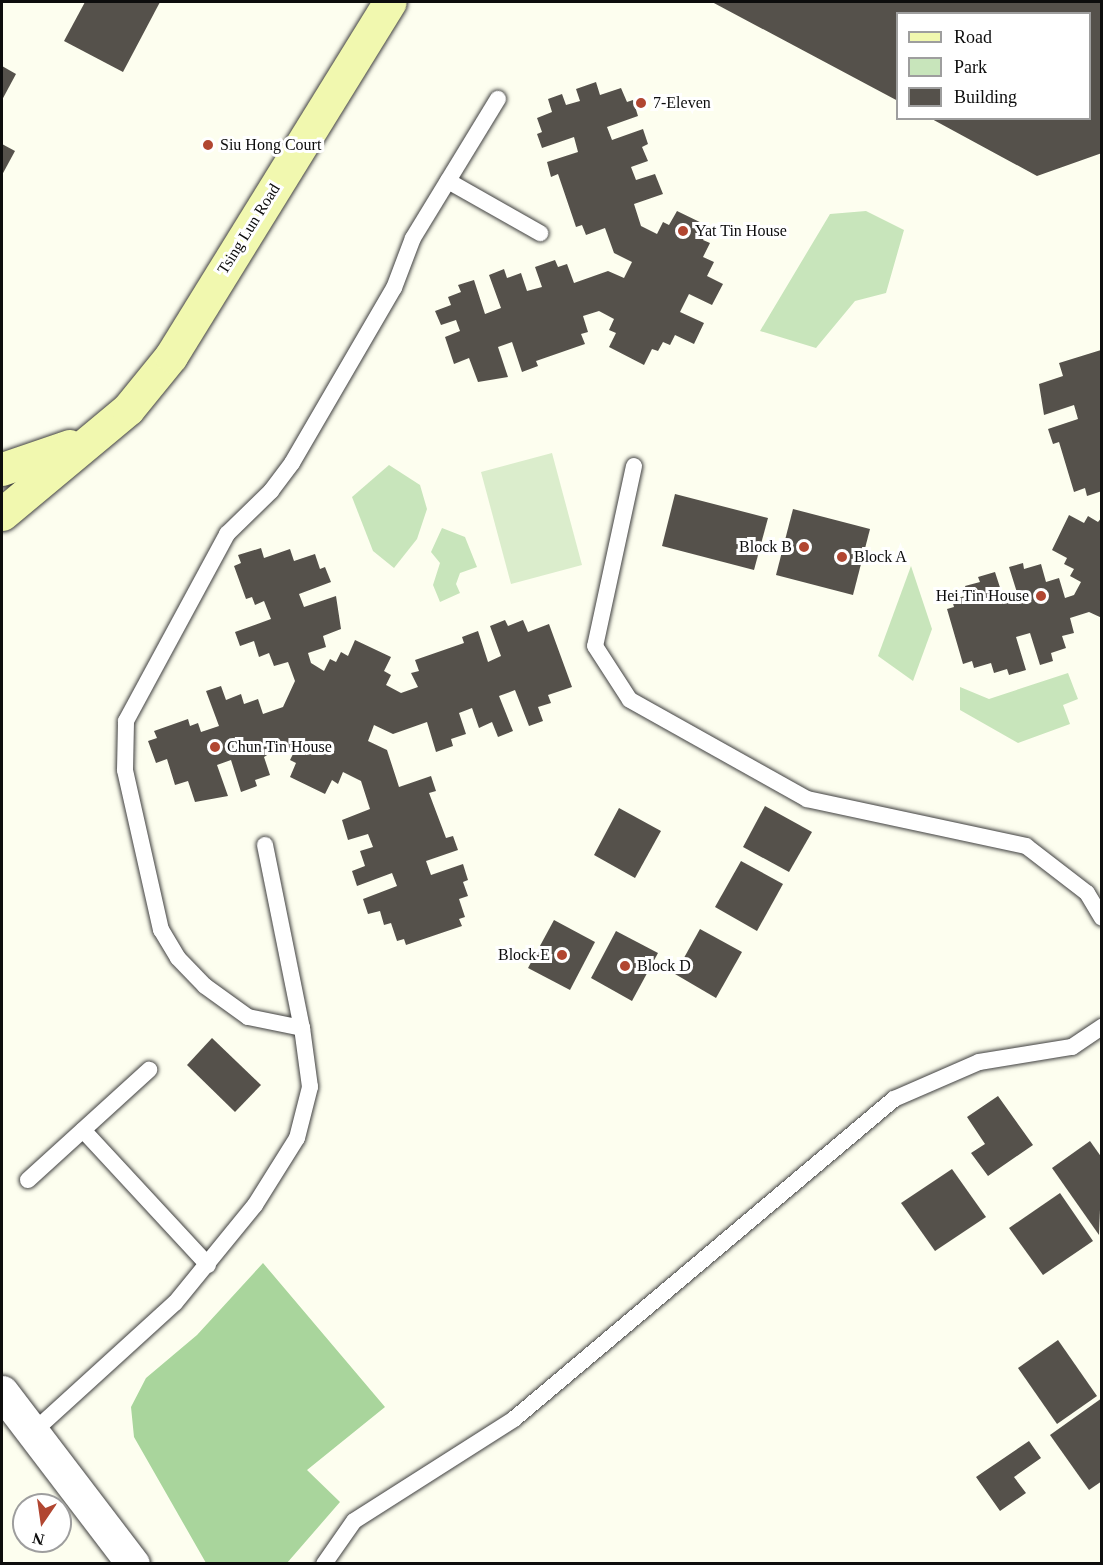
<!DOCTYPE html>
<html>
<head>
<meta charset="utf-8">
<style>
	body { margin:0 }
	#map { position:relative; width:1103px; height:1565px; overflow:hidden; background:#fdfeef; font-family:"Times New Roman",serif }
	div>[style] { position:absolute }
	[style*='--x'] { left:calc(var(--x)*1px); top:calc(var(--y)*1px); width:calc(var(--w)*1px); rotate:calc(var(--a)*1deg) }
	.green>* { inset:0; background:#c8e5bb }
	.forest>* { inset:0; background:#a9d59c }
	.pitch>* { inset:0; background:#dbedcc }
	.building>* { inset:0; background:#55514b }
	.roads { filter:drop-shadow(0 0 2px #404040) drop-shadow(0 0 2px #404040) }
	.lane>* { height:16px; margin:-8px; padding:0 8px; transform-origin:8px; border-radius:8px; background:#fff }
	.street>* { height:33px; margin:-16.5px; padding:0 16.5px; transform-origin:16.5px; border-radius:16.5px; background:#fff }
	.secondary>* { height:33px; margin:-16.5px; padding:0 16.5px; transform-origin:16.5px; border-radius:16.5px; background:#f1f8af }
	.dots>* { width:16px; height:16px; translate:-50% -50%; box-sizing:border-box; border:3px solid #fff; border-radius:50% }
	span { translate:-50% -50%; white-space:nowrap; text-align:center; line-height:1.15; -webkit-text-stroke:6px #fff; paint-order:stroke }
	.poi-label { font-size:16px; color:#0d0d0d }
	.left { translate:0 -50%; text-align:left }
	.right { translate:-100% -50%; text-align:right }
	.street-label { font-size:16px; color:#0d0d0d }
	.frame { position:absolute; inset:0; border:3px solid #0d0d0d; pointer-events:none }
	.legend { position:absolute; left:896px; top:12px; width:195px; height:108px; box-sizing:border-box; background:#fff; border:2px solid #9e9e9e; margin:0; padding:8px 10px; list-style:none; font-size:18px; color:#0d0d0d }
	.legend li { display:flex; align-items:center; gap:12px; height:30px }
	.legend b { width:30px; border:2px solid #9e9e9e }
	.north { position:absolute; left:12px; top:1493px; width:60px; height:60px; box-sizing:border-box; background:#fff; border:2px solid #9e9e9e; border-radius:50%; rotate:193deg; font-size:16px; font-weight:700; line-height:24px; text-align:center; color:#0d0d0d }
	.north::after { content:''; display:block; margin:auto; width:21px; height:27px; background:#b14631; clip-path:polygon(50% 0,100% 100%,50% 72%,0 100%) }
</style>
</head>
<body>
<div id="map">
	<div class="green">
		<div style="clip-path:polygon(866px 211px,904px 230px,886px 293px,855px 301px,816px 348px,760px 331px,830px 214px)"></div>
		<div style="clip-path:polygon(389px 465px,420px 485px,427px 509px,417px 539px,394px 568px,373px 551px,352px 497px)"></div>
		<div style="clip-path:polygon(442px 528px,465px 537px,477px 567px,460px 573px,456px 584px,460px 593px,440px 602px,433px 585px,440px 563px,431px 552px)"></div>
		<div style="clip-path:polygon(911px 566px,932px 629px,913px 681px,878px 656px)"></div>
		<div style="clip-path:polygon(1068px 673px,1078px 699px,1063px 705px,1070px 724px,1018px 743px,960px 710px,960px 687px,989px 699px)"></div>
	</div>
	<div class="forest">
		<div style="clip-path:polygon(263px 1263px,385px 1407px,307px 1470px,340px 1502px,287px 1563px,206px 1563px,134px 1437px,131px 1407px,146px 1378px,197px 1335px)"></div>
	</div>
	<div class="pitch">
		<div style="clip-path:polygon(552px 453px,582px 565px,511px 584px,481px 472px)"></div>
	</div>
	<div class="building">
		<div style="clip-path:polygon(85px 2px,160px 2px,123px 72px,64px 41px)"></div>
		<div style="clip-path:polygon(712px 2px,1102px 2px,1102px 153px,1037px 176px,930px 118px,1090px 118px,1090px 14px,898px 14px,898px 101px)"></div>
		<div style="clip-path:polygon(2px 66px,16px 74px,2px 100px)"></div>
		<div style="clip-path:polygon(596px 82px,600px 95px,621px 88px,627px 102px,633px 100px,638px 116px,607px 127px,612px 140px,643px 129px,648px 144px,642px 147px,648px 161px,631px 167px,636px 180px,655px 174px,663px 194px,634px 204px,641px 226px,657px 234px,663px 222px,669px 225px,677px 211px,710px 227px,703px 240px,710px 243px,703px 257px,714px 262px,707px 276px,723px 284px,712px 305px,689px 294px,680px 312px,704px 323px,694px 344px,675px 335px,670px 345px,663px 342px,658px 351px,652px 349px,644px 365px,609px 347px,616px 333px,609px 330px,614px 319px,599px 311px,583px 316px,588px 332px,581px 334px,585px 344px,536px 361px,538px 366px,522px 372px,512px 342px,498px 347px,508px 377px,478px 382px,469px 358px,454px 364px,445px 337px,460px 331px,456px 320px,441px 325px,435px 311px,451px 305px,448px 297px,461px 292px,458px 285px,474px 280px,485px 314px,501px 308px,489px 275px,504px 269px,507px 278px,521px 273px,527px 291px,542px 287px,535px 267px,555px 260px,558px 267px,567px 264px,574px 283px,608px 271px,624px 278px,632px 262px,614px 253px,605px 228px,586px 235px,582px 225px,576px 227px,558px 174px,551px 177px,547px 162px,578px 152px,574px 137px,542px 148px,537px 134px,542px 132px,537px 118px,552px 112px,548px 99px,562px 94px,566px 105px,580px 101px,576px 89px)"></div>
		<div style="clip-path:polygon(2px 144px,15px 151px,2px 175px)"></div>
		<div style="clip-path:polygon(1101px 350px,1102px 491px,1087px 496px,1085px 488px,1074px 492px,1059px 442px,1053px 444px,1048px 429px,1078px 419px,1074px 405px,1044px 415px,1039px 384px,1063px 376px,1059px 363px)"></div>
		<div style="clip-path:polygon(675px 494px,768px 518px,754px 570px,662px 546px)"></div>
		<div style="clip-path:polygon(793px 509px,870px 529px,853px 595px,776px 575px)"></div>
		<div style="clip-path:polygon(1069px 515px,1084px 523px,1088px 516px,1098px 522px,1102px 517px,1102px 618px,1089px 612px,1070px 618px,1074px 633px,1062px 636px,1066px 648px,1051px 653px,1053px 661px,1040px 665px,1030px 633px,1016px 637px,1026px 670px,1009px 675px,1007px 669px,994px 673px,991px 663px,974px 668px,972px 661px,963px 664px,947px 609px,954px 607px,952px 600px,968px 595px,965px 586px,980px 582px,978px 577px,995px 572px,1005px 603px,1019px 599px,1009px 567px,1023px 563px,1024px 569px,1041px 564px,1046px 582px,1059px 578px,1065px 598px,1074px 595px,1081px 582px,1070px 576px,1074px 569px,1064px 564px,1067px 558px,1052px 550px)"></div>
		<div style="clip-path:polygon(261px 548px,264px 558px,290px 549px,294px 561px,315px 554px,320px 569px,325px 567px,331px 582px,299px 594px,304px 607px,336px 596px,341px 629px,323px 636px,326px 647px,308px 653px,311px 663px,324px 671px,330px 659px,336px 662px,341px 652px,348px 656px,355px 640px,391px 657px,384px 671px,391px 675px,386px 685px,401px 693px,418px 687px,411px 673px,419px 671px,415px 660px,464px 643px,462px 637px,478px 631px,488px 662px,501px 656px,490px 626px,505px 620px,508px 626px,523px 620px,528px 632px,549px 624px,572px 687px,548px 695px,551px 703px,538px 707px,543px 721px,529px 726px,515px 690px,499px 696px,513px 731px,498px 737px,492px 722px,479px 728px,472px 708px,459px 713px,466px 734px,451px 739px,453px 746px,436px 752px,427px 722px,393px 734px,374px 725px,368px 741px,387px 750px,399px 787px,431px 776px,436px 791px,429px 793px,446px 838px,453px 836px,458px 850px,426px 861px,431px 875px,463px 864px,468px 880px,463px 882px,468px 896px,459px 899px,465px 917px,459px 919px,462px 926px,406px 945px,404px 939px,397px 941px,391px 923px,384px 925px,380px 911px,368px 914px,363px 899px,397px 886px,392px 873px,357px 886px,352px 871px,365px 866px,360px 851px,373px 847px,368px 834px,348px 840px,342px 820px,370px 809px,361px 781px,343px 772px,338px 784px,332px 780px,325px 794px,290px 777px,296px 763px,290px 760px,295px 750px,283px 745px,264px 757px,270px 775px,255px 780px,257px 786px,241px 792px,231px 760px,217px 765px,228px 796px,195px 802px,188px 781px,175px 785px,167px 759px,156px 763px,148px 741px,157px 738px,154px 731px,188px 719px,190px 726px,198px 723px,201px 732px,219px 726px,206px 691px,221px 686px,226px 700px,241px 694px,244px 704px,258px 699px,263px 714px,283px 707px,295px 681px,288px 662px,274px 666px,269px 653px,259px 657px,254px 641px,240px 646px,235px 632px,271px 619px,264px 601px,255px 605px,252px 597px,246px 599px,234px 566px,241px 563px,238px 555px)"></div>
		<div style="clip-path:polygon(765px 806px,812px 832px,789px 872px,743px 847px)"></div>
		<div style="clip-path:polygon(619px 808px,661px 831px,635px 878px,594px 855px)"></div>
		<div style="clip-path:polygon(741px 861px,783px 884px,757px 931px,715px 907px)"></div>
		<div style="clip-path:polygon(554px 920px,595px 942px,570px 990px,528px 968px)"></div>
		<div style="clip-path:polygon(700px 929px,742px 952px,716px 998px,675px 974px)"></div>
		<div style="clip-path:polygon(616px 931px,658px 953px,632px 1001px,591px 978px)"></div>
		<div style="clip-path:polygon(212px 1038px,261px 1085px,235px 1112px,187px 1065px)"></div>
		<div style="clip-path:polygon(998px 1096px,1033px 1145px,988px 1176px,971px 1153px,985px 1144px,967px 1117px)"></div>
		<div style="clip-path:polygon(1090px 1141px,1102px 1158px,1099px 1235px,1052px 1168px)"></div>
		<div style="clip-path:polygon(952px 1169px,986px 1217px,935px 1251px,901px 1203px)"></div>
		<div style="clip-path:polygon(1060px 1193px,1093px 1241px,1043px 1275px,1009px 1228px)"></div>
		<div style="clip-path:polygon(1058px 1340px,1097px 1396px,1057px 1424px,1018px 1368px)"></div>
		<div style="clip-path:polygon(1102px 1398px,1102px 1481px,1089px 1490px,1050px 1435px)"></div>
		<div style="clip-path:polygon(1029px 1441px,1041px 1458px,1014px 1477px,1026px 1493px,1000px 1511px,976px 1477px)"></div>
	</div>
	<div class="roads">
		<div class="lane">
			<div style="--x:448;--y:181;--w:106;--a:29.5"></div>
			<div style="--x:634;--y:466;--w:184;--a:102.2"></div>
			<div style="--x:595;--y:646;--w:64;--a:57.1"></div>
			<div style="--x:630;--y:700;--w:203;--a:29.2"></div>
			<div style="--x:807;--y:799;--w:224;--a:12.1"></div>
			<div style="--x:1026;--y:846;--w:77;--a:37.6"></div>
			<div style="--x:1087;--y:893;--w:29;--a:59"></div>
			<div style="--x:265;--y:845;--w:187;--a:78.6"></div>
			<div style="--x:83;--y:1130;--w:184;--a:47.2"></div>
			<div style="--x:28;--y:1180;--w:164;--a:-42.3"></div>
			<div style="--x:33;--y:1432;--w:192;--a:-42.3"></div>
			<div style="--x:175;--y:1303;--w:127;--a:-50.8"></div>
			<div style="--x:255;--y:1205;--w:79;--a:-57.9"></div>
			<div style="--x:297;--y:1138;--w:53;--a:-75.7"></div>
			<div style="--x:310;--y:1087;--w:60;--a:-97.7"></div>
			<div style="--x:302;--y:1028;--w:55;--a:-168.5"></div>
			<div style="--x:248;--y:1017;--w:53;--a:-144.2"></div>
			<div style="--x:205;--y:986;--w:39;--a:-134"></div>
			<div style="--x:178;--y:958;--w:33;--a:-121"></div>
			<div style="--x:161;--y:930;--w:164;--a:-102.7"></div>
			<div style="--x:125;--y:770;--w:49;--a:-88.8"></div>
			<div style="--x:126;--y:721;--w:213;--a:-61.6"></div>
			<div style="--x:227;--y:534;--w:62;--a:-44.3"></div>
			<div style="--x:271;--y:491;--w:35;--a:-53"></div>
			<div style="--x:292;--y:463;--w:203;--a:-59.8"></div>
			<div style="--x:394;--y:288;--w:53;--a:-69.2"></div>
			<div style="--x:413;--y:238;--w:163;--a:-58.6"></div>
			<div style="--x:324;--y:1564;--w:52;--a:-55.1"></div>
			<div style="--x:354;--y:1521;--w:190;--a:-32.5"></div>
			<div style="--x:514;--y:1419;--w:497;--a:-40.1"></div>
			<div style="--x:894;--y:1099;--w:93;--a:-23.5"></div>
			<div style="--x:979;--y:1062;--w:94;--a:-9.2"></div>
			<div style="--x:1072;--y:1047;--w:36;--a:-34"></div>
		</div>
		<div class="street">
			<div style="--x:2;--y:1392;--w:216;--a:52.7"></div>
		</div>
		<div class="secondary">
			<div style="--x:2;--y:469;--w:71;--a:-18.9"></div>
			<div style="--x:2;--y:514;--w:164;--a:-39.8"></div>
			<div style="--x:128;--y:409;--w:68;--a:-50.9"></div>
			<div style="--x:171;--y:356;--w:416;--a:-58.3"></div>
		</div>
	</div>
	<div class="dots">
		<div style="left:641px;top:103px;background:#b14631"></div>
		<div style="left:208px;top:145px;background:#b14631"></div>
		<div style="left:683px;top:231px;background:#b14631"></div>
		<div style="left:804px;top:547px;background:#b14631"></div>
		<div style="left:842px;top:557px;background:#b14631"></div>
		<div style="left:1041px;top:596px;background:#b14631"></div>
		<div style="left:215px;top:747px;background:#b14631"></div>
		<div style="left:562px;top:955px;background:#b14631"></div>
		<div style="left:625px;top:966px;background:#b14631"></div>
	</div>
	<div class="poi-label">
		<span class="left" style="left:653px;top:103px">7-Eleven</span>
		<span class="left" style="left:220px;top:145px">Siu Hong Court</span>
		<span class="left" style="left:695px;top:231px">Yat Tin House</span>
		<span class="right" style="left:792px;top:547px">Block B</span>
		<span class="left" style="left:854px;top:557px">Block A</span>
		<span class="right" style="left:1029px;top:596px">Hei Tin House</span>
		<span class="left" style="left:227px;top:747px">Chun Tin House</span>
		<span class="right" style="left:550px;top:955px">Block E</span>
		<span class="left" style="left:637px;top:966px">Block D</span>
	</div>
	<div class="street-label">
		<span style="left:249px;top:229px;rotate:-58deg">Tsing Lun Road</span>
	</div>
	<div class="frame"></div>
	<ul class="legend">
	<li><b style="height:8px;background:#f1f8af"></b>Road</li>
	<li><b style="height:16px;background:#c8e5bb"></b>Park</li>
	<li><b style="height:16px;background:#55514b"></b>Building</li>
	</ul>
	<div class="north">N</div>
</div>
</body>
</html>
